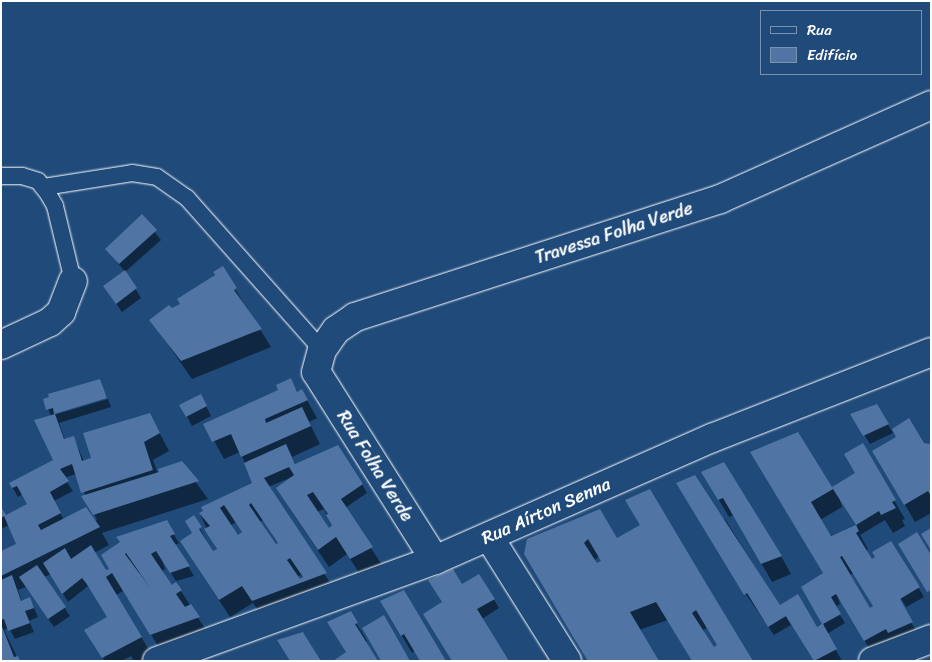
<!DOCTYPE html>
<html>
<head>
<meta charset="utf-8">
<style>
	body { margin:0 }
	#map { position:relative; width:932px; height:662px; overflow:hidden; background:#1f4a7a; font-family:Sriracha,sans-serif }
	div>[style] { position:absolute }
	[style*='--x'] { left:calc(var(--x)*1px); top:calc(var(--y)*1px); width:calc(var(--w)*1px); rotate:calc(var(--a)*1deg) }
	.shadow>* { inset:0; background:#0007 }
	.building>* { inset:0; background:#5075a4 }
	.roads { filter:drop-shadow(0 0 1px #fff) drop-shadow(0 0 1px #fff) }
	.service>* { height:16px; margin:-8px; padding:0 8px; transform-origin:8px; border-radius:8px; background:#1f4a7a }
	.minor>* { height:28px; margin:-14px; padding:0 14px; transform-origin:14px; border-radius:14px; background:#1f4a7a }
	span { translate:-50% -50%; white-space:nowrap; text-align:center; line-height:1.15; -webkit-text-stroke:4px #1f4a7a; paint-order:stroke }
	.street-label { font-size:18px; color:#fff }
	.frame { position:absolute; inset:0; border:2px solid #fff; pointer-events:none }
	.legend { position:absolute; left:760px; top:10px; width:162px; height:65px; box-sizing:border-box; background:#1f4a7a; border:1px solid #7992af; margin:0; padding:6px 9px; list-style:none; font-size:15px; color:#fff }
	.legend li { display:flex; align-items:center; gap:10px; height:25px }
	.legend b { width:25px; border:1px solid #7992af }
</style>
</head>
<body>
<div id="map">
	<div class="shadow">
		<div style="clip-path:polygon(142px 216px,161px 240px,125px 272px,141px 298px,122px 312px,105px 287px,125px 272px,107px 249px)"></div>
		<div style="clip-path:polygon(222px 268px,271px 347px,192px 379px,151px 320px,182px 305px,179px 300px,197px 286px,199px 289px)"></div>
		<div style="clip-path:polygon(evenodd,99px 380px,107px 397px,54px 412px,54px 415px,108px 399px,111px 407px,59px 423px,65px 440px,74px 438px,84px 462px,159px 432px,169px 451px,153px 460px,158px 474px,181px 462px,208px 499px,102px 533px,109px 545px,94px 553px,106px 572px,110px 569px,102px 555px,166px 522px,179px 543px,175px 545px,194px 576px,176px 581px,162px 560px,165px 569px,161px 572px,172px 587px,181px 591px,209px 635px,162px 652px,123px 591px,116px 595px,152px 655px,143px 661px,134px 661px,131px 656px,121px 661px,105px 661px,91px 639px,108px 617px,88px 586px,68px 602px,51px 574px,44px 577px,70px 616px,54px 627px,26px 587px,18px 590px,22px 602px,30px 599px,38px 617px,29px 621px,34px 632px,15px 639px,9px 628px,4px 630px,19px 661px,1px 661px,1px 553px,17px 544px,9px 525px,1px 529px,1px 509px,6px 517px,29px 504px,23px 494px,18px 497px,10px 483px,55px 461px,51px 416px,48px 409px,99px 380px,76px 474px,97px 520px,95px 521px,64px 520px,54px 501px,73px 491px,64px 478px,76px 474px,99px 380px,140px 573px,151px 590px,138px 574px,140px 573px)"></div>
		<div style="clip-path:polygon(evenodd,290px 380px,298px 393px,302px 391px,317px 418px,309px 422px,320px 444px,292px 457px,296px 465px,362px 484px,367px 493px,345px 508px,382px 565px,361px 576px,347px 554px,329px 567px,288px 506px,292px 477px,268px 487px,336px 592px,263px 618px,253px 603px,230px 617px,192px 559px,194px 517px,213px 553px,217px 550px,200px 514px,254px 484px,240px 452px,224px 459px,205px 424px,280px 391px,290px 380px,324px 509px,333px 526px,329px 530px,317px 512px,324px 509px,290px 380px,263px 520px,279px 544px,276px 546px,260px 522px,263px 520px,290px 380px,236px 522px,243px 533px,237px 536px,230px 526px,236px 522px,290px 380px,301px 575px,303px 578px,300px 581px,297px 577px,301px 575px)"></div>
		<div style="clip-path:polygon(205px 404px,211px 416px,192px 426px,181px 405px)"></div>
		<div style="clip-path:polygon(876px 405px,893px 433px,870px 444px,852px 415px)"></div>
		<div style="clip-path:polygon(927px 443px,931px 446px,931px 513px,915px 522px,874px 451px)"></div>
		<div style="clip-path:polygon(evenodd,862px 445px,905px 519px,902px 520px,905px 526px,893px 533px,885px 520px,860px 535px,868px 549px,866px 551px,922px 640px,875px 658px,837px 595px,840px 604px,835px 607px,845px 623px,827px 634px,842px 661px,814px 661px,817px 629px,824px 625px,803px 587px,824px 574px,761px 470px,832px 489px,857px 474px,862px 445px,839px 497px,857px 526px,829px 536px,820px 520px,842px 507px,839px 497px,862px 445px,854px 573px,874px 607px,869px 610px,849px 575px,854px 573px)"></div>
		<div style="clip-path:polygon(703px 473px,781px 556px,791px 574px,772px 582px,734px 515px,729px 517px)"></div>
		<div style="clip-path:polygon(evenodd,599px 511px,616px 540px,642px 526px,752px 661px,693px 661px,668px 620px,639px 630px,536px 573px,599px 511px,599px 556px,602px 562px,596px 565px,594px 561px,599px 556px,599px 511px,707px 628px,718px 646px,714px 649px,702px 631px,707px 628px)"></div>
		<div style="clip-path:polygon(725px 519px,791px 625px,774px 635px,745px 593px,721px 521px)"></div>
		<div style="clip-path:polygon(891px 543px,924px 597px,906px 607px,874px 552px)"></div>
		<div style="clip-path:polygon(479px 575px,499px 608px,482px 619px,466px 593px)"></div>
		<div style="clip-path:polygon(382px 602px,445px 661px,415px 651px,412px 653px)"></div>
		<div style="clip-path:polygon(350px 613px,367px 641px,348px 653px)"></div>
	</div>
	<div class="building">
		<div style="clip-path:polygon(142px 214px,157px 230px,119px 264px,105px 249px)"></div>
		<div style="clip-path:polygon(223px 266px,237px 288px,234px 290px,262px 329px,181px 361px,149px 320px,169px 305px,172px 308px,180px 304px,177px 299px,215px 275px,213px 272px)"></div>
		<div style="clip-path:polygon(125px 270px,137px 288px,116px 304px,103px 286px)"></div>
		<div style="clip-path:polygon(291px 378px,297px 392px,302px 389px,308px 400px,265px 419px,266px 423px,302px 407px,311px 426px,241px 457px,231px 434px,212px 442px,203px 424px,278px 390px,276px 385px)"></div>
		<div style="clip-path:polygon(100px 379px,107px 398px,54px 414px,53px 408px,46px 410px,43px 399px,49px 397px,48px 394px)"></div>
		<div style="clip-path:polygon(201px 394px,207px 406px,186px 417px,179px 405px)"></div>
		<div style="clip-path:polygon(877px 404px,889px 424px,863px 436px,850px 414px)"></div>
		<div style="clip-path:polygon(150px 413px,160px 433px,144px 442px,153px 470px,81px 493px,72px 464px,60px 469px,69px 481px,50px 492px,61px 513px,38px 525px,41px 530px,86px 507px,100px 527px,1px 576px,1px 551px,16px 544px,4px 516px,1px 518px,1px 507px,6px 515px,27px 504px,17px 486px,12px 488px,9px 483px,53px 460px,34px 420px,55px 414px,64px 439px,74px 436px,82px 461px,91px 458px,83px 433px)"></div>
		<div style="clip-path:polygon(909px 418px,924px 443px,931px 444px,931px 496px,928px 491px,904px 505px,872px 451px,896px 437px,892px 429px)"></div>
		<div style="clip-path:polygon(evenodd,798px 432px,832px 487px,855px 473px,844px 454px,863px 443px,896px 500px,892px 502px,896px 508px,881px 515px,879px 511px,856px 525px,833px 489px,811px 502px,831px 536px,856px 525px,859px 531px,856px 533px,872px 559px,875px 557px,872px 552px,891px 541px,920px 587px,900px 599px,913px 622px,888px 633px,886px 629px,864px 641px,836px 594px,831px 597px,841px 614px,823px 624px,837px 649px,814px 661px,786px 616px,768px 627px,747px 593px,744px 595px,676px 483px,695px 475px,780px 605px,798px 594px,817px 627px,822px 624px,801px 587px,823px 573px,750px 452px,798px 432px,842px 556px,873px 606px,870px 608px,840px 557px,842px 556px)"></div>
		<div style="clip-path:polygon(evenodd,286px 444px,295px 464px,338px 445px,363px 484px,341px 499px,373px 547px,350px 559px,336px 537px,318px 550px,276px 488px,294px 475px,289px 467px,264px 478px,327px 573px,252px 601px,242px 586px,219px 600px,180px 541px,192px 533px,185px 521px,194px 515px,202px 527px,199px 529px,213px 551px,217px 549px,204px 529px,210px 526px,199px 513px,203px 511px,201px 507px,252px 483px,244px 463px,286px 444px,313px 492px,328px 514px,326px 515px,332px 525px,329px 528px,307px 495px,313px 492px,286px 444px,251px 503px,278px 543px,276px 544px,249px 505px,251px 503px,286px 444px,224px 505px,242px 532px,238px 535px,220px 508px,224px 505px,286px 444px,290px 558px,303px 577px,300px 579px,287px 560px,290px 558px)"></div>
		<div style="clip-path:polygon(182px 461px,199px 481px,93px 515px,81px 496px,159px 472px,158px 469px)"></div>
		<div style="clip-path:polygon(724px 462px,782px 556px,761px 564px,723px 498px,718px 500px,701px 472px)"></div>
		<div style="clip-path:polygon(evenodd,650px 489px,707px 585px,753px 661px,692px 661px,656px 602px,630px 612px,659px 661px,588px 661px,572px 635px,524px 554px,527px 539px,600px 509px,617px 538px,640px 525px,625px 500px,650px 489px,588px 539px,601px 561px,597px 563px,584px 543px,588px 539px,650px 489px,696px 610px,717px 645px,714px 647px,692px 613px,696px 610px)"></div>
		<div style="clip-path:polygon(evenodd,167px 520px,175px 534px,170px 536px,190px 566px,170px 573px,156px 551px,151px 554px,172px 585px,176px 582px,182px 590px,176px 594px,185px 607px,191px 604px,200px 617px,150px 635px,112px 573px,106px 577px,142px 637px,102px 658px,84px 630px,107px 617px,86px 583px,82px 578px,62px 594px,43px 563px,65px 548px,71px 559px,91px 545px,106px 570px,109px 569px,101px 555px,120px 542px,116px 537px,167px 520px,126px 553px,151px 589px,125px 554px,126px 553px)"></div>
		<div style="clip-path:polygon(931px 528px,931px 550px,921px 534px)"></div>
		<div style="clip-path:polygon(917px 532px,931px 555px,931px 590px,927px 592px,898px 544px)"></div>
		<div style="clip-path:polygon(37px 565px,66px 607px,48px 619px,19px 577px)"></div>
		<div style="clip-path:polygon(453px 569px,462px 584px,479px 574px,495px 599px,477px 609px,509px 661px,452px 661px,423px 614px,442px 602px,428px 580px)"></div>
		<div style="clip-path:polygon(12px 575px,21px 601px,30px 597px,34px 608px,25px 611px,30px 623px,8px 631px,4px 619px,1px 620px,1px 580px)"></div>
		<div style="clip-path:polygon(404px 590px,446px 661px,420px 661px,404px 634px,401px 636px,380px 601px)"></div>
		<div style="clip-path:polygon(351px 611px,358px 623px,355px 624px,378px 661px,333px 661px,346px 652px,327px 622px)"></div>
		<div style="clip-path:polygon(384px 615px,410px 661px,381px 661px,362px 628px)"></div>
		<div style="clip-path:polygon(1px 624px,14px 657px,18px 656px,20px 661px,1px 661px)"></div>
		<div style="clip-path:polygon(303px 632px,304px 634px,321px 661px,290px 661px,277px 640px)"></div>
	</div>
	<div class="roads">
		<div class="service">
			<div style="--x:1;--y:176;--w:21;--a:0"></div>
			<div style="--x:22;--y:176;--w:17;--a:17"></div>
			<div style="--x:38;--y:181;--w:14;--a:51"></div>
			<div style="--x:47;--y:192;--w:16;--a:60"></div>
			<div style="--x:55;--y:206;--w:77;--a:76.5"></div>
			<div style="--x:44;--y:187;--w:89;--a:-9"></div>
			<div style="--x:132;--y:173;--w:25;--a:9"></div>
			<div style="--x:157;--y:177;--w:37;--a:35"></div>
			<div style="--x:187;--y:198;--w:203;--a:48.4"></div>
		</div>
		<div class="minor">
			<div style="--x:1;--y:345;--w:54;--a:-25.1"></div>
			<div style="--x:50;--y:322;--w:15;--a:-42"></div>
			<div style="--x:61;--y:312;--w:33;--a:-69"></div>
			<div style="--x:489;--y:537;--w:146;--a:57.8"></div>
			<div style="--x:435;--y:560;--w:222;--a:-122.3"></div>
			<div style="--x:316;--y:372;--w:23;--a:-75"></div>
			<div style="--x:322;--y:350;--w:24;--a:-55"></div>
			<div style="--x:336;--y:330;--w:23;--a:-34"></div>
			<div style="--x:355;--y:317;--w:384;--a:-17.9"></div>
			<div style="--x:720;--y:199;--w:231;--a:-24"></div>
			<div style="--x:157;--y:661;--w:296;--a:-20"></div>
			<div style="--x:435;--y:560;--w:303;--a:-23.8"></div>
			<div style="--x:712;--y:438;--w:235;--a:-21.4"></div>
			<div style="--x:873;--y:661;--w:62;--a:-20.8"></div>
		</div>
	</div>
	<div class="street-label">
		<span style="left:614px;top:233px;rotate:-18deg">Travessa Folha Verde</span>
		<span style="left:375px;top:466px;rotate:58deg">Rua Folha Verde</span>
		<span style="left:546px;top:511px;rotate:-24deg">Rua Aírton Senna</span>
	</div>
	<div class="frame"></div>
	<ul class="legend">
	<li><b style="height:6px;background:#1f4a7a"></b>Rua</li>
	<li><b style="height:14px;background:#5075a4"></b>Edifício</li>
	</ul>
</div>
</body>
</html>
